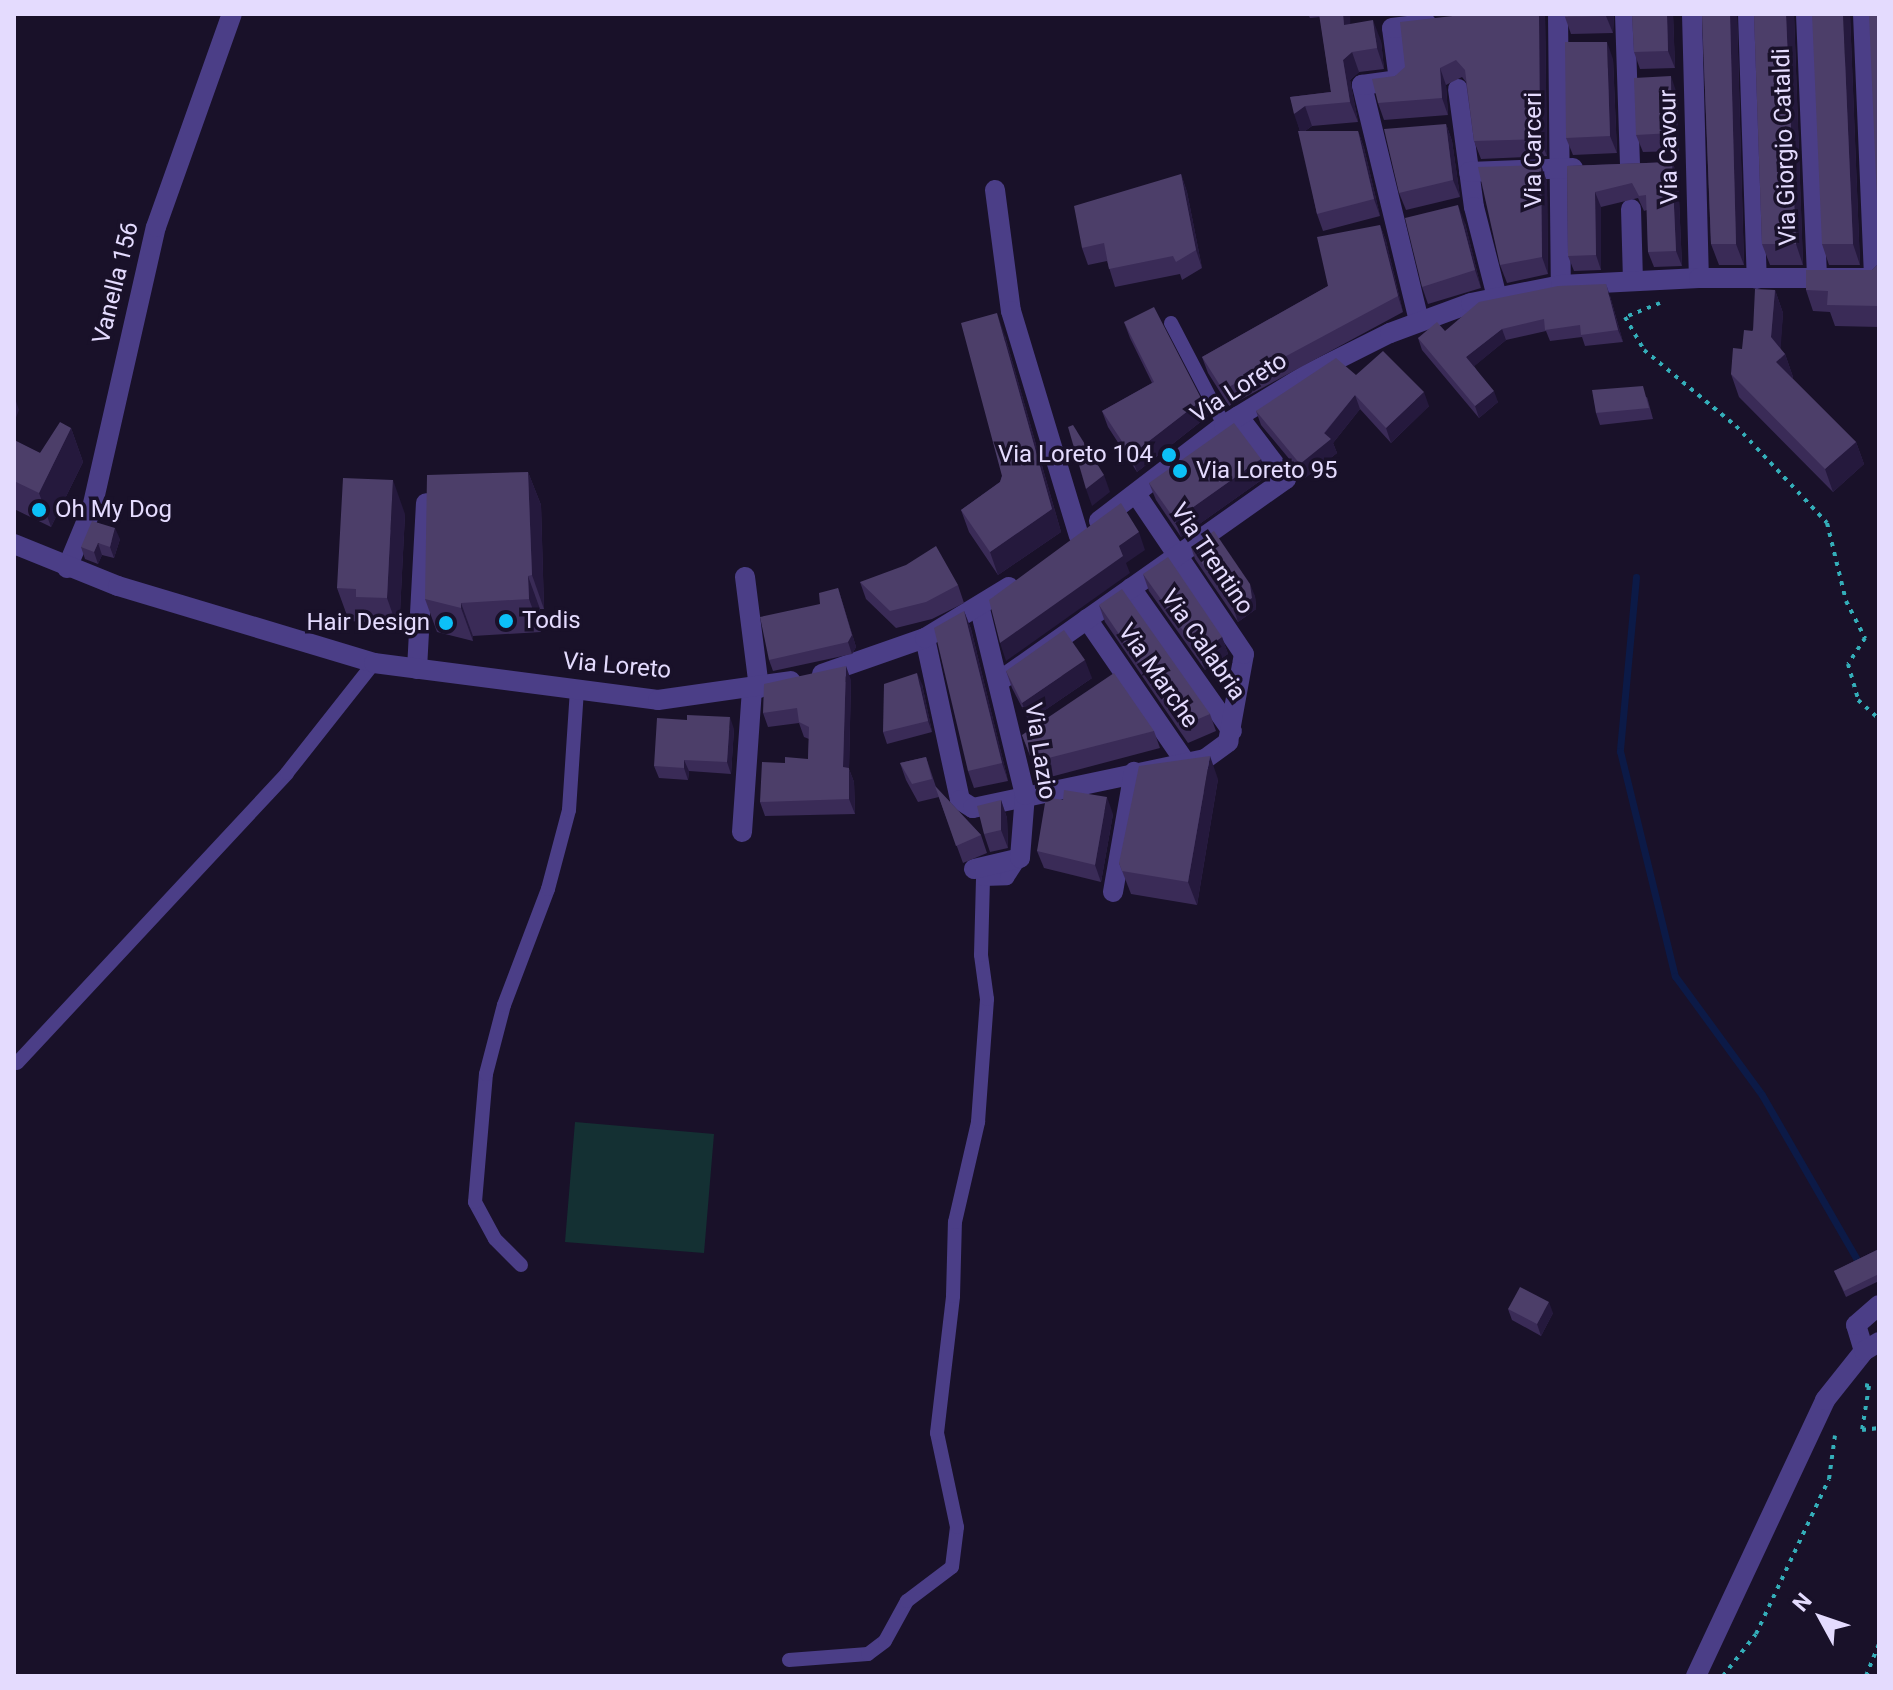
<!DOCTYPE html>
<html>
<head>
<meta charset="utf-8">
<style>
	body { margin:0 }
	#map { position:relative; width:1893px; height:1690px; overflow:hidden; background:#191129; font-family:Roboto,sans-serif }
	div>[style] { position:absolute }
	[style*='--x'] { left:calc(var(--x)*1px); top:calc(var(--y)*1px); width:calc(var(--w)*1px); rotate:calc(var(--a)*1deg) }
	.green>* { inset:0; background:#143033 }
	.stream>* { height:7px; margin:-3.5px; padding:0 3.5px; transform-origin:3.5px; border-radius:3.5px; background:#0c1a47 }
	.path>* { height:4px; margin-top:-2px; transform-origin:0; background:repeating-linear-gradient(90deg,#34aeb9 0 4px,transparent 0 10px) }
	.service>* { height:14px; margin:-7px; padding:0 7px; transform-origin:7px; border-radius:7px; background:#4b3e87 }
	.pedestrian>* { height:20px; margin:-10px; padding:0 10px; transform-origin:10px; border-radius:10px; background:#4b3e87 }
	.minor>* { height:20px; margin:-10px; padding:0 10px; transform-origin:10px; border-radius:10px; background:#4b3e87 }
	.tertiary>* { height:20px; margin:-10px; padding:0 10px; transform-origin:10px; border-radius:10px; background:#4b3e87 }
	.wall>* { inset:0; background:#3a2b57 }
	.shaded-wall>* { inset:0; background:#25193d }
	.building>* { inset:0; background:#4c3e69 }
	.dots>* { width:22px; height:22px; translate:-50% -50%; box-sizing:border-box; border:4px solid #191129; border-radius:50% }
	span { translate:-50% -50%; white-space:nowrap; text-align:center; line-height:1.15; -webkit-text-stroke:7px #191129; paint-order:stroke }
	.street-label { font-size:24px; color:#e4dbfe }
	.poi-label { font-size:24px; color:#e4dbfe }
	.right { translate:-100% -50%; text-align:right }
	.left { translate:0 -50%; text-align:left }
	.frame { position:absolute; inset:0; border:16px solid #e4dbfe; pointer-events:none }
	.north { position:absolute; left:1781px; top:1578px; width:80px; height:80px; -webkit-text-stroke:6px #191129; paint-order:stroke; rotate:310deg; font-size:22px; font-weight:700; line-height:32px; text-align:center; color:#e4dbfe }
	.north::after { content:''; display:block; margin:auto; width:28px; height:36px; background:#e4dbfe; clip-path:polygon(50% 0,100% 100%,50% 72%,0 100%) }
</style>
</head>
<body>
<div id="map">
	<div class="green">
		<div style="clip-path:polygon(575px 1122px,714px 1134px,704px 1253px,565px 1242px)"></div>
	</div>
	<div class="stream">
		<div style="--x:1636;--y:577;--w:175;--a:95.3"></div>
		<div style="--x:1620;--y:751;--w:232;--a:76.3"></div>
		<div style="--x:1675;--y:976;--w:147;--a:53.8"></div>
		<div style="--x:1762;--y:1095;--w:196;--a:60"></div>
	</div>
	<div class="path">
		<div style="--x:1660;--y:303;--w:38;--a:158"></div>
		<div style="--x:1625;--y:317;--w:38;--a:60"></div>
		<div style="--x:1644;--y:350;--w:119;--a:39.6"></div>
		<div style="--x:1736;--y:426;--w:133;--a:46.8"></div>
		<div style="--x:1827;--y:523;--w:80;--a:76.3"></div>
		<div style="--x:1846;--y:601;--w:42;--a:62.8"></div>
		<div style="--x:1865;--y:638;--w:31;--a:123"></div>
		<div style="--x:1848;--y:664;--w:37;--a:74"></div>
		<div style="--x:1858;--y:700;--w:28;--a:42"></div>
		<div style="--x:1865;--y:1385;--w:4;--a:14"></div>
		<div style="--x:1869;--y:1386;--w:45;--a:99"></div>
		<div style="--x:1862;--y:1430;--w:17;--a:-7"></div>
		<div style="--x:1723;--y:1676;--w:53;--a:-51.8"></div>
		<div style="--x:1756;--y:1634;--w:171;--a:-64.8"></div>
		<div style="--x:1829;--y:1479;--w:44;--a:-82.2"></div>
		<div style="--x:1866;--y:1676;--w:35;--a:-68"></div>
	</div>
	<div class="service">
		<div style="--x:1171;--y:323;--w:115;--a:62.5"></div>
		<div style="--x:17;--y:1063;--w:396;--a:-47"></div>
		<div style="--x:287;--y:773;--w:140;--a:-51.7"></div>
		<div style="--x:521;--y:1265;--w:37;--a:-135"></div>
		<div style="--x:495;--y:1239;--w:42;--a:-118.4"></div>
		<div style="--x:475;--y:1202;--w:128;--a:-85.1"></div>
		<div style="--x:486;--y:1074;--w:71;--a:-75.4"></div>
		<div style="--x:504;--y:1005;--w:124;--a:-69.2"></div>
		<div style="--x:548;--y:889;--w:82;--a:-75.1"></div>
		<div style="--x:569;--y:810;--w:121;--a:-86.2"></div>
		<div style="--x:789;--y:1660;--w:79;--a:-4.3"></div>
		<div style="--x:868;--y:1654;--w:21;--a:-37"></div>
		<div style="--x:885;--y:1641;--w:46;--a:-61.2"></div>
		<div style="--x:907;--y:1601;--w:56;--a:-37.1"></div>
		<div style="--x:952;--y:1567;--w:40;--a:-82.9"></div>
		<div style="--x:957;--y:1527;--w:96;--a:-102"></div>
		<div style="--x:937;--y:1433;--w:138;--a:-83.3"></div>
		<div style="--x:953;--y:1296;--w:74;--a:-88.5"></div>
		<div style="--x:955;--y:1222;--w:103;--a:-77"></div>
		<div style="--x:978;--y:1122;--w:123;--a:-85.8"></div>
		<div style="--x:987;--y:999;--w:44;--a:-97.8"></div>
		<div style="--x:981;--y:955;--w:76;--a:-88.5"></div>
		<div style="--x:983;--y:879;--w:24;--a:-2"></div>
		<div style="--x:1007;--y:878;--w:24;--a:-57"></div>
	</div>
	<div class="pedestrian">
		<div style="--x:1631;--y:209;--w:72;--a:88.4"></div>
	</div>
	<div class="minor">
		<div style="--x:1558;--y:14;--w:271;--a:89.4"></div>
		<div style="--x:1625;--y:14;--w:152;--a:88.1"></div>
		<div style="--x:1692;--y:14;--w:264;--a:88.5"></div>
		<div style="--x:1748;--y:14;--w:265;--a:88.1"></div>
		<div style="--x:1806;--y:14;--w:264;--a:87.6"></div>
		<div style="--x:1863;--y:14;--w:264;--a:87.6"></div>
		<div style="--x:1458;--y:89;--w:119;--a:82.3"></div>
		<div style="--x:1474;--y:207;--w:93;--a:75.7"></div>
		<div style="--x:1469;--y:172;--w:104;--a:-2.2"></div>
		<div style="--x:995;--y:190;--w:122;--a:82.5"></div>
		<div style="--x:1011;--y:311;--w:235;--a:73.2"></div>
		<div style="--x:1419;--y:321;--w:243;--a:-103.6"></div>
		<div style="--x:1362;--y:85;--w:37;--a:-8"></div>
		<div style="--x:1399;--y:80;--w:52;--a:-97.7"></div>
		<div style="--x:1392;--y:28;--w:35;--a:-7"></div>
		<div style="--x:67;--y:568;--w:65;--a:-67.4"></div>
		<div style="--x:92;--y:508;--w:288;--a:-77.2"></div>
		<div style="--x:156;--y:227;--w:226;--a:-70.4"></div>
		<div style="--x:745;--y:577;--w:112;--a:82.8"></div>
		<div style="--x:1131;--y:588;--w:175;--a:54.8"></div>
		<div style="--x:1087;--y:619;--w:175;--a:55.5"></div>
		<div style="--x:925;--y:638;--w:166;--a:77.8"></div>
		<div style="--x:960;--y:800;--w:15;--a:32"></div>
		<div style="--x:973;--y:808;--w:237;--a:-11.9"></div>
		<div style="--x:1205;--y:759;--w:29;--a:-36"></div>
		<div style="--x:1228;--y:742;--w:89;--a:-79.7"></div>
		<div style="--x:1244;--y:654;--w:193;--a:-124"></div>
		<div style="--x:417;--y:669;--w:166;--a:-86.9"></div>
		<div style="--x:1001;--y:680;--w:349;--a:-35.2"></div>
		<div style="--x:1286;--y:479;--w:79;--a:-127.3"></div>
		<div style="--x:742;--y:832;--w:143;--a:-86"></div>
		<div style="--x:974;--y:869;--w:47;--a:-13.4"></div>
		<div style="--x:1020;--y:858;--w:63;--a:-85.5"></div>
		<div style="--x:1025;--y:795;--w:191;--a:-103.6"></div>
		<div style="--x:1113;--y:892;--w:122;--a:-80.1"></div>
		<div style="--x:1864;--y:1351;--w:27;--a:-107"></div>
		<div style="--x:1856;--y:1325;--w:30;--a:-41"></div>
	</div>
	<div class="tertiary">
		<div style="--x:1099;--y:521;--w:158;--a:-37.5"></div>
		<div style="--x:1224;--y:425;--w:96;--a:-31.4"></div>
		<div style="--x:1306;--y:375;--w:94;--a:-26.6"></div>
		<div style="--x:1390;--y:333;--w:86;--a:-20.3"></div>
		<div style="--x:1471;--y:303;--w:92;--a:-11.3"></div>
		<div style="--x:1561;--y:285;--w:138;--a:-2.9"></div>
		<div style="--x:1699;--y:278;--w:180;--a:0"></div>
		<div style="--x:14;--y:544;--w:112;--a:22"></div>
		<div style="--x:118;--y:586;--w:267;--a:16.7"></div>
		<div style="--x:374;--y:663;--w:286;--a:7.4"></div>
		<div style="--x:658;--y:700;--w:134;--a:-8.1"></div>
		<div style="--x:822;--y:674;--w:109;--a:-19.3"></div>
		<div style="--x:925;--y:638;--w:98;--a:-31.3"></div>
		<div style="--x:1696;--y:1676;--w:305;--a:-64.9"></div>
		<div style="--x:1825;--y:1400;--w:63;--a:-51.5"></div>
		<div style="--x:1864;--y:1351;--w:17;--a:-31"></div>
	</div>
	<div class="wall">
		<div style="clip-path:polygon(1308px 14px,1350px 14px,1350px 24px,1381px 41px,1384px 69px,1359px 72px,1350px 80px,1358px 122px,1312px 126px,1305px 131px,1358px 131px,1364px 148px,1380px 216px,1323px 231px,1317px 214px,1300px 131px,1290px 97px,1331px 92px,1320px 17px,1310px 18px)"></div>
		<div style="clip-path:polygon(1545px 14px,1547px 156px,1481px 159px,1474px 141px,1466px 82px,1462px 77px,1446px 85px,1448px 115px,1384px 120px,1378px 103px,1395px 76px)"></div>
		<div style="clip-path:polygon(1614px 14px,1613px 33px,1571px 34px,1565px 17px)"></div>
		<div style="clip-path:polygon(1632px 14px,1673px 14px,1675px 68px,1640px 69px,1634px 52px)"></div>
		<div style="clip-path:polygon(1702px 14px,1737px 14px,1744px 265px,1719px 265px,1711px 244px)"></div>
		<div style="clip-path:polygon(1754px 14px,1794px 14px,1803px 265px,1770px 265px,1762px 244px)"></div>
		<div style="clip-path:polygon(1850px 15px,1860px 265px,1829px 265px,1822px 244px)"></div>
		<div style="clip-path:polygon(1613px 59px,1617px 153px,1573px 155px,1566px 138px)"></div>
		<div style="clip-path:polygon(1677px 94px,1679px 151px,1643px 152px,1636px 135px)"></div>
		<div style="clip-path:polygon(1446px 124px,1452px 141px,1460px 197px,1406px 210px,1399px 193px)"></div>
		<div style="clip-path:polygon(1672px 162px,1678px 177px,1682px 266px,1654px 267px,1648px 252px,1647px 210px,1644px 211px,1638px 198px,1601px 207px,1601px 270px,1574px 271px,1568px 256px,1567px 166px)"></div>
		<div style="clip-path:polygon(1541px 165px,1547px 182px,1548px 274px,1507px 283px,1500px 265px)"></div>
		<div style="clip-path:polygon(1181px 174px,1187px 192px,1202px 268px,1182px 280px,1180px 274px,1115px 287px,1107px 261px,1088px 265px,1082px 248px)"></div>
		<div style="clip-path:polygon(1465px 223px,1481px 288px,1428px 304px,1422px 287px)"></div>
		<div style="clip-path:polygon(1380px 225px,1386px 241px,1403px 312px,1229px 406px,1208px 373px,1202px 357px,1328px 286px)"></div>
		<div style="clip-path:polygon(1879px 263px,1879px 327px,1835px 326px,1830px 312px,1813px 311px,1806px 290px,1872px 270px)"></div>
		<div style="clip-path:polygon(1775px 290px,1783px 313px,1780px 349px,1785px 354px,1793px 377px,1792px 378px,1856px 442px,1864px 464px,1833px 492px,1739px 397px,1731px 374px,1742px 349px)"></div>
		<div style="clip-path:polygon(1610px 296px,1623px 342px,1585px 346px,1582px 337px,1550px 341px,1546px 331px,1506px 340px,1474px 366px,1498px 402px,1479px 418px,1422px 350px,1418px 338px,1445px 331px)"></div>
		<div style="clip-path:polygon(1124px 322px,1208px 416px,1137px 472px,1108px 427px,1102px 411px,1152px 383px,1130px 338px)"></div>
		<div style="clip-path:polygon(1005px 336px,1061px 532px,998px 575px,969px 532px,961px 510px,1000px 482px,1002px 476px)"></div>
		<div style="clip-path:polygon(1356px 375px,1429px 406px,1391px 443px,1360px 409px,1333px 443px,1337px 453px,1305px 478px,1261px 425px,1256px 411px)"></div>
		<div style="clip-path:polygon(1647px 397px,1653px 419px,1600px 425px,1596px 413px)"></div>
		<div style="clip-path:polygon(71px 428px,83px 462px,51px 527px,14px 509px,14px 440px,40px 453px)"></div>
		<div style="clip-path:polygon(528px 472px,541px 505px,544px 609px,540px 609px,541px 632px,473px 636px,473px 641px,437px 632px,425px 599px)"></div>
		<div style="clip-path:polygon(1267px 476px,1181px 537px,1156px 500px,1149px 483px)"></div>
		<div style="clip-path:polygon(405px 514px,399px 632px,368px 630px,365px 622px,349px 621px,337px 588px)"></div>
		<div style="clip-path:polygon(120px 539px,114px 558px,102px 555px,98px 564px,85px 559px,81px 547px)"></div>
		<div style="clip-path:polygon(1191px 547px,1255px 596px,1256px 609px,1238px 622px,1195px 559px)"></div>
		<div style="clip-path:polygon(1143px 574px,1222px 637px,1228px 654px,1205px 670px,1149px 591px)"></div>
		<div style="clip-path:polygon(860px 582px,958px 585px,964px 603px,932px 619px,896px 628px,866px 599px)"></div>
		<div style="clip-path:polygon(838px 588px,856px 647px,852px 654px,773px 671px,769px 660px,820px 604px)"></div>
		<div style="clip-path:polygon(1099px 605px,1210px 714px,1216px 731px,1188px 743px,1105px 622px)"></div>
		<div style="clip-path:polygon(964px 611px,971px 629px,1008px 781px,974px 788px,968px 771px)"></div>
		<div style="clip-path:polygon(1006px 671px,1092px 678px,1029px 721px,1012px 688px)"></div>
		<div style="clip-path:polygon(851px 680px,849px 769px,854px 782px,855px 814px,765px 816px,760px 802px,785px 763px,808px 759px,809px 739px,804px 737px,799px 723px,768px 727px,763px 713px)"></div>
		<div style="clip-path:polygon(922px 684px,932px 732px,887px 744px,883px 732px)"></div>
		<div style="clip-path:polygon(687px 720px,734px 729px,731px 774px,689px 771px,688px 780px,659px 778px,654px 766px)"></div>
		<div style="clip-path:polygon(1154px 731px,1160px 748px,1039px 780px,1022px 735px)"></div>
		<div style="clip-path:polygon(926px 757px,936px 787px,981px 835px,987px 853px,963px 863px,937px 792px,939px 797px,918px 802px,906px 780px,900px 763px)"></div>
		<div style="clip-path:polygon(1218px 779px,1197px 905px,1131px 894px,1119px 863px)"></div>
		<div style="clip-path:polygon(1001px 800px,1007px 818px,1008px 848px,990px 852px,984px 834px)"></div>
		<div style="clip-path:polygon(1063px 800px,1113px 814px,1101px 882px,1044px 868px,1037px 851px)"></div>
		<div style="clip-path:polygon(1879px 1249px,1879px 1281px,1846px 1297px,1834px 1271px)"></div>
		<div style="clip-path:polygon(1508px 1309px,1553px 1313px,1541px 1336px,1512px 1320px)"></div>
	</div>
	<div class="shaded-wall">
		<div style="clip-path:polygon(1343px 14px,1350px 14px,1351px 46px,1344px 25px)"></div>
		<div style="clip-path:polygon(1539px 14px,1545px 14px,1547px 156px,1540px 139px)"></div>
		<div style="clip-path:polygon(1607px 14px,1614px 14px,1613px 33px,1606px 16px)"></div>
		<div style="clip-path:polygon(1667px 14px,1673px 14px,1675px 68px,1668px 51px)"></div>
		<div style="clip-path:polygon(1730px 14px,1737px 14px,1744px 265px,1736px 244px)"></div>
		<div style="clip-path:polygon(1786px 14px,1794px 14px,1803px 265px,1796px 244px)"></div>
		<div style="clip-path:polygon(1843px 14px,1850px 14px,1860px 265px,1853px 244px)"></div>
		<div style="clip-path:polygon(1373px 20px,1381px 41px,1384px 69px,1377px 48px)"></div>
		<div style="clip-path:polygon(1607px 42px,1613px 59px,1617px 153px,1610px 136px)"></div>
		<div style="clip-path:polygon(1352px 52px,1359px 72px,1350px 80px,1358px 122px,1350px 102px,1343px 60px)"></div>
		<div style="clip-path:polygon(1440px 68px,1446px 85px,1448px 115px,1442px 98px)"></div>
		<div style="clip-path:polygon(1671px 76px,1677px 94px,1679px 151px,1672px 133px)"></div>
		<div style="clip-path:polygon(1305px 106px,1312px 126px,1301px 134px,1294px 114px)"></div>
		<div style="clip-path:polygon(1446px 124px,1452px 141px,1460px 197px,1453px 180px)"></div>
		<div style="clip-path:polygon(1358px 131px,1364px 148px,1380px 216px,1374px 199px)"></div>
		<div style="clip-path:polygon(1672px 162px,1678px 177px,1682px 266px,1676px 251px)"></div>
		<div style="clip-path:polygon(1541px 165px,1547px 182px,1548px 274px,1542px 257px)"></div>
		<div style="clip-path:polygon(1181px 174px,1187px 192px,1202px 268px,1196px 250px)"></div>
		<div style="clip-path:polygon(1595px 192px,1601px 207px,1601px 270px,1596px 255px)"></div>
		<div style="clip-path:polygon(1458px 205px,1465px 223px,1481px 288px,1475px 270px)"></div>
		<div style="clip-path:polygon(1380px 225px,1386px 241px,1403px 312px,1398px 296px)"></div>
		<div style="clip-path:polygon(1606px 284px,1610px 296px,1623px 342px,1618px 330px)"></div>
		<div style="clip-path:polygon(1775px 290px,1783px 313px,1780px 359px,1785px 354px,1793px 377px,1784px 385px,1776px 362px,1771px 337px)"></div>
		<div style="clip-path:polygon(997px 313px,1005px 336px,1061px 532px,998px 575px,990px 552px,1052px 509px)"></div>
		<div style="clip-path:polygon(1502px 329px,1506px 340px,1471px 369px,1466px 357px)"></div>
		<div style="clip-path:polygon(1494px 391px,1498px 402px,1479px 418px,1475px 406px)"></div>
		<div style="clip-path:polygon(1424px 392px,1429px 406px,1391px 443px,1386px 428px)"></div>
		<div style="clip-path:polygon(14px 395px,19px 410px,14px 423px)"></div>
		<div style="clip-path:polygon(1355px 395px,1360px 409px,1333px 443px,1337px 453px,1305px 478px,1300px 464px)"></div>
		<div style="clip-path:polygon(1202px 400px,1208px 416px,1137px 472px,1131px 455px)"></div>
		<div style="clip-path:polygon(71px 428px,83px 462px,51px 527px,39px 493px)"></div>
		<div style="clip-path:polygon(1856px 442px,1864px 464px,1833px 492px,1825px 469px)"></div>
		<div style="clip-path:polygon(1261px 459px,1267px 476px,1181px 537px,1175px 520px)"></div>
		<div style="clip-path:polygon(528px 472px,541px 505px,544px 609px,532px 575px)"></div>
		<div style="clip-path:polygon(1104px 475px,1110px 492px,1092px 506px,1086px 489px)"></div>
		<div style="clip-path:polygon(393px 480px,405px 514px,399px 632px,387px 598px)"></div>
		<div style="clip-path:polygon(115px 528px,120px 539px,114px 558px,110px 547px)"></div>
		<div style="clip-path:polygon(1139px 532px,1145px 550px,1126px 563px,1130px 573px,1006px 661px,1000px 643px,1119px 546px)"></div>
		<div style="clip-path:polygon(98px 543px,102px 555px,98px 564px,94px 552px)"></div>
		<div style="clip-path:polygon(528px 576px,540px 609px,541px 632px,529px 599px)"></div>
		<div style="clip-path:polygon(1250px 584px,1255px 596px,1256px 609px,1238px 622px,1234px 610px)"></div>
		<div style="clip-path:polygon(838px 588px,856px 647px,852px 654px,848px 642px)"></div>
		<div style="clip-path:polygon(461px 603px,473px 636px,473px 641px,461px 608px)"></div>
		<div style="clip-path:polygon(964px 611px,971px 629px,1008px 781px,1002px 763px)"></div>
		<div style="clip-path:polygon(1222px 637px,1228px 654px,1205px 670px,1199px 653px)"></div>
		<div style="clip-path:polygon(1085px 660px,1092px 678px,1029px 721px,1022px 703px)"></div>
		<div style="clip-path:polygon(846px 666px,851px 680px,849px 769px,854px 782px,855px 814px,849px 799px,843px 767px)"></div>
		<div style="clip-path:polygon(917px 673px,922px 684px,932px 732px,928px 721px)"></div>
		<div style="clip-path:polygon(730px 717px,734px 729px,731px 774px,727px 762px)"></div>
		<div style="clip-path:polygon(1210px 756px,1218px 779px,1197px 905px,1188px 882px)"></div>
		<div style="clip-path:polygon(684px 760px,689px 771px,688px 780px,684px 768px)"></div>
		<div style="clip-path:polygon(1107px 797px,1113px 814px,1101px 882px,1095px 865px)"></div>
		<div style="clip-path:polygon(1001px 800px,1007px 818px,1008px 848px,1001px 830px)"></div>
		<div style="clip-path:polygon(1549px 1302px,1553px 1313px,1541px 1336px,1537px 1324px)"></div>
	</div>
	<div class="building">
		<div style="clip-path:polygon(1319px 14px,1343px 14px,1344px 25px,1373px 20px,1377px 48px,1352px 52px,1343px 60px,1350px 102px,1305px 106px,1294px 114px,1290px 97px,1331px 92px)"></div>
		<div style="clip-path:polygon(1470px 14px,1539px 14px,1540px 139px,1474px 141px,1465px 70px,1456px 60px,1440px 68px,1442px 98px,1378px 103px,1372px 79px,1395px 76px,1405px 67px,1400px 22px)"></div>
		<div style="clip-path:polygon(1565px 14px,1607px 14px,1606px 16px,1565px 17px)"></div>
		<div style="clip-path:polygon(1632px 14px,1667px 14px,1668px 51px,1634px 52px)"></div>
		<div style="clip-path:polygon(1702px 14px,1730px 14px,1736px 244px,1711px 244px)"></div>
		<div style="clip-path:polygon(1754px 14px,1786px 14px,1796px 244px,1762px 244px)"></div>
		<div style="clip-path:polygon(1812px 14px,1843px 14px,1853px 244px,1822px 244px)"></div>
		<div style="clip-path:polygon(1869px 14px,1879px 14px,1879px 247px)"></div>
		<div style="clip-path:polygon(1565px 42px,1607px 42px,1610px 136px,1566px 138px)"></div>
		<div style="clip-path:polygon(1671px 76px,1672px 133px,1636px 135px,1634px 78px)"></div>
		<div style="clip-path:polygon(1446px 124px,1453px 180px,1399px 193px,1384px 129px)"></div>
		<div style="clip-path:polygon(1298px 131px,1358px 131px,1374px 199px,1317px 214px)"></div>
		<div style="clip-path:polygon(1672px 162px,1676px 251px,1648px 252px,1646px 195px,1639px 196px,1632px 183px,1595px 192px,1596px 255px,1568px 256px,1567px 166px)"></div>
		<div style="clip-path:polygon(1541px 165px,1542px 257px,1500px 265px,1478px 167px)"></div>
		<div style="clip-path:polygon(1181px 174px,1196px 250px,1176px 262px,1173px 256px,1109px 269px,1104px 243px,1082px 248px,1074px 206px)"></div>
		<div style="clip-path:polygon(1458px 205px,1475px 270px,1422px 287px,1405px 218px)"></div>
		<div style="clip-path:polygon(1380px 225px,1398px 296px,1223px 390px,1202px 357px,1328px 286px,1317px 237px)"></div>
		<div style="clip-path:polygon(1879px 263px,1879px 306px,1827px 305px,1828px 291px,1806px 290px,1806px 270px,1872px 270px)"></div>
		<div style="clip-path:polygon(1606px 284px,1618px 330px,1581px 335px,1580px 325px,1545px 330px,1544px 319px,1502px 329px,1466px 357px,1494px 391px,1475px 406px,1418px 338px,1437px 322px,1445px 331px,1479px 302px,1558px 286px)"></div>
		<div style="clip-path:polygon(1755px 289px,1775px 290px,1771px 337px,1785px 354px,1776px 362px,1856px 442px,1825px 469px,1731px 374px,1733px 348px,1742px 349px,1744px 330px,1753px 331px)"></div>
		<div style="clip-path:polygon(1154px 307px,1202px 400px,1131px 455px,1102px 411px,1154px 382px,1124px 322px)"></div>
		<div style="clip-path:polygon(997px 313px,1052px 509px,990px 552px,961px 510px,1000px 482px,1002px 476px,961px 323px)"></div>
		<div style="clip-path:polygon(1383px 351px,1424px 392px,1386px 428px,1355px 395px,1324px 433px,1331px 439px,1300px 464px,1256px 411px,1336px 358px,1356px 375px)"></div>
		<div style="clip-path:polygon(1643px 386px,1649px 408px,1596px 413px,1592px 390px)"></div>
		<div style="clip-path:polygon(60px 422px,71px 428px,39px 493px,14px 481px,14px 440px,40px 453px)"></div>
		<div style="clip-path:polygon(1234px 423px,1261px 459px,1175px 520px,1149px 483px)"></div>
		<div style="clip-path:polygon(1073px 425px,1104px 475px,1086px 489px,1068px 427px)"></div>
		<div style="clip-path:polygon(528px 472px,532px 575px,528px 576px,529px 599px,461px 603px,461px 608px,425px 599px,427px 475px)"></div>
		<div style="clip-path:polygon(343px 478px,393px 480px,387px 598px,356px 597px,356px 589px,337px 588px)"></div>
		<div style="clip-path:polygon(1121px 503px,1139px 532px,1119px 546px,1123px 556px,1000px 643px,989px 600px)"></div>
		<div style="clip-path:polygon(92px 521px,115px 528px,110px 547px,98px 543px,94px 552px,81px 547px)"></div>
		<div style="clip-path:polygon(1214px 531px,1250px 584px,1252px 598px,1234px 610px,1191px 547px)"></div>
		<div style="clip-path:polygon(936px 546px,958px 585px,926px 602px,890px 611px,860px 582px,906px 565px)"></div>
		<div style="clip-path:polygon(1168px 557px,1222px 637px,1199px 653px,1143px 574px)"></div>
		<div style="clip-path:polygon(838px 588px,852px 635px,848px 642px,769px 660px,760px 617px,820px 604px,819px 593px)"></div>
		<div style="clip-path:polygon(1122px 589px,1210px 714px,1182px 726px,1099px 605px)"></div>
		<div style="clip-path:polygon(964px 611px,1002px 763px,968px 771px,934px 628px)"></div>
		<div style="clip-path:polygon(1064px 630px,1085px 660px,1022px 703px,1006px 671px)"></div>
		<div style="clip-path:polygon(846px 666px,843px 767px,849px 768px,849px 799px,760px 802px,762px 762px,785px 763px,785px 757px,808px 759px,809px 727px,799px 722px,797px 708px,763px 713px,764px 684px)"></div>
		<div style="clip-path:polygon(917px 673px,928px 721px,883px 732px,884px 684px)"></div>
		<div style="clip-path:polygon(1114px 673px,1154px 731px,1033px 762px,1022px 735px)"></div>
		<div style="clip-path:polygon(687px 715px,730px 717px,727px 762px,684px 760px,684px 768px,654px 766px,657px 718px,687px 720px)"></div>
		<div style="clip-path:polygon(1210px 756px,1188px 882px,1122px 871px,1119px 863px,1139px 766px)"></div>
		<div style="clip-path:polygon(926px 757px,932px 779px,912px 784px,900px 763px)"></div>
		<div style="clip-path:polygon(935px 786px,981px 835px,956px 846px)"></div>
		<div style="clip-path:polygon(1064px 790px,1107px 797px,1095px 865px,1037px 851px,1046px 797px,1063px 800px)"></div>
		<div style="clip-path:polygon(1001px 800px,1001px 830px,984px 834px,977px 806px)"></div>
		<div style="clip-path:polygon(1879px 1249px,1879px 1274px,1844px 1291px,1834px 1271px)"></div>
		<div style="clip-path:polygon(1520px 1287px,1549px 1302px,1537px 1324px,1508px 1309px)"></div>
	</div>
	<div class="dots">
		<div style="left:1169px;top:455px;background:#0cc0f8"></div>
		<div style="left:1180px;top:471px;background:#0cc0f8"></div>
		<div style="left:39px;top:510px;background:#0cc0f8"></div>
		<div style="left:506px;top:621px;background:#0cc0f8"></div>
		<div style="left:446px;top:623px;background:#0cc0f8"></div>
	</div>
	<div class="street-label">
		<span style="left:1669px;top:147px;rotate:-91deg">Via Cavour</span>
		<span style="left:1785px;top:147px;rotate:-92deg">Via Giorgio Cataldi</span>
		<span style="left:1534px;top:150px;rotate:-90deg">Via Carceri</span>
		<span style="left:116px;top:283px;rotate:-76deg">Vanella 156</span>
		<span style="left:1239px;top:388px;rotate:-33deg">Via Loreto</span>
		<span style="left:1212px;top:559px;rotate:56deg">Via Trentino</span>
		<span style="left:1203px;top:645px;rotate:55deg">Via Calabria</span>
		<span style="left:617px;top:666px;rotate:5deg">Via Loreto</span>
		<span style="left:1158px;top:676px;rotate:55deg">Via Marche</span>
		<span style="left:1040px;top:751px;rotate:81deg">Via Lazio</span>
	</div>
	<div class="poi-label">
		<span class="right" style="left:1153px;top:455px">Via Loreto 104</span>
		<span class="left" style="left:1196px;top:471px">Via Loreto 95</span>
		<span class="left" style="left:55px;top:510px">Oh My Dog</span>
		<span class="left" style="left:522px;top:621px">Todis</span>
		<span class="right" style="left:430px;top:623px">Hair Design</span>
	</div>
	<div class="frame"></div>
	<div class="north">N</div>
</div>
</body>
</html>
